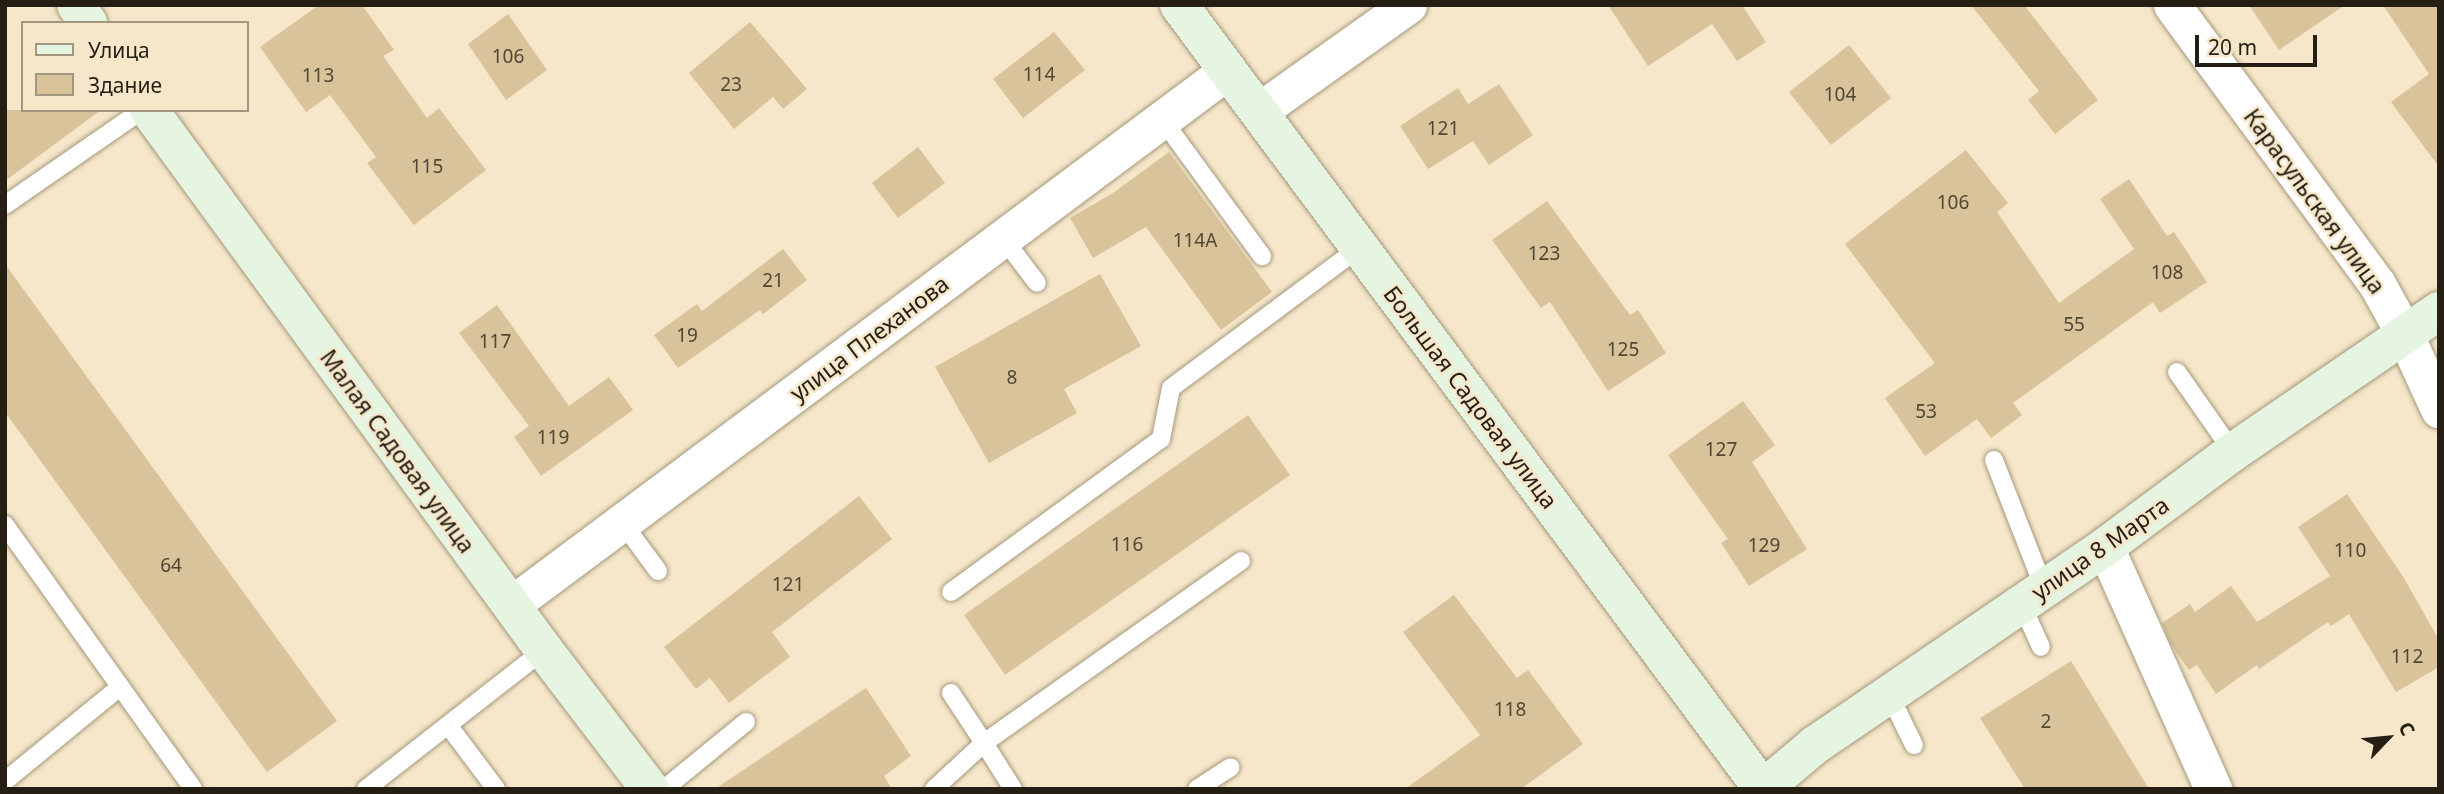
<!DOCTYPE html>
<html>
<head>
<meta charset="utf-8">
<style>
	body { margin:0 }
	#map { position:relative; width:2444px; height:794px; overflow:hidden; background:#f6e7ca; font-family:"Noto Sans",sans-serif }
	div>[style] { position:absolute }
	[style*='--x'] { left:calc(var(--x)*1px); top:calc(var(--y)*1px); width:calc(var(--w)*1px); rotate:calc(var(--a)*1deg) }
	.building>* { inset:0; background:#d8c39a }
	.roads { filter:drop-shadow(0 0 2px #a6987c) drop-shadow(0 0 2px #a6987c) }
	.lane>* { height:18px; margin:-9px; padding:0 9px; transform-origin:9px; border-radius:9px; background:#fff }
	.street>* { height:37px; margin:-18.5px; padding:0 18.5px; transform-origin:18.5px; border-radius:18.5px; background:#fff }
	.secondary>* { height:38px; margin:-19px; padding:0 19px; transform-origin:19px; border-radius:19px; background:#e6f5e1 }
	span { translate:-50% -50%; white-space:nowrap; text-align:center; line-height:1.15; -webkit-text-stroke:5px #f6e7ca; paint-order:stroke }
	.number-label { font-size:19px; color:#514735 }
	.number-label span { -webkit-text-stroke-width:0 }
	.street-label { font-size:23px; color:#241e13 }
	.frame { position:absolute; inset:0; border:7px solid #241e13; pointer-events:none }
	.legend { position:absolute; left:21px; top:21px; width:228px; height:91px; box-sizing:border-box; background:#f6e7ca; border:2px solid #a29781; margin:0; padding:9px 12px; list-style:none; font-size:21px; color:#241e13 }
	.legend li { display:flex; align-items:center; gap:14px; height:35px }
	.legend b { width:35px; border:2px solid #a29781 }
	.north { position:absolute; left:2353px; top:703px; width:70px; height:70px; -webkit-text-stroke:5px #f6e7ca; paint-order:stroke; rotate:64deg; font-size:19px; font-weight:700; line-height:28px; text-align:center; color:#241e13 }
	.north::after { content:''; display:block; margin:auto; width:24px; height:32px; background:#241e13; clip-path:polygon(50% 0,100% 100%,50% 72%,0 100%) }
	.scale { position:absolute; left:2195px; top:35px; width:122px; height:32px; box-sizing:border-box; border:4px solid #241e13; border-top:0; padding-left:9px; font-size:21px; line-height:24px; white-space:nowrap; color:#241e13; -webkit-text-stroke:5px #f6e7ca; paint-order:stroke }
</style>
</head>
<body>
<div id="map">
	<div class="building">
		<div style="clip-path:polygon(319px 5px,362px 5px,394px 50px,383px 56px,427px 118px,439px 108px,486px 170px,414px 225px,367px 163px,376px 157px,330px 95px,306px 112px,260px 47px)"></div>
		<div style="clip-path:polygon(1608px 5px,1742px 5px,1766px 42px,1737px 61px,1712px 24px,1648px 66px)"></div>
		<div style="clip-path:polygon(1971px 5px,2024px 5px,2098px 100px,2055px 134px,2028px 100px,2039px 91px)"></div>
		<div style="clip-path:polygon(2249px 5px,2345px 5px,2279px 50px)"></div>
		<div style="clip-path:polygon(2383px 5px,2439px 5px,2439px 167px,2391px 102px,2429px 74px)"></div>
		<div style="clip-path:polygon(508px 14px,547px 70px,506px 100px,468px 44px)"></div>
		<div style="clip-path:polygon(750px 22px,807px 89px,783px 109px,773px 97px,734px 129px,689px 73px)"></div>
		<div style="clip-path:polygon(1054px 32px,1085px 70px,1023px 118px,993px 79px)"></div>
		<div style="clip-path:polygon(1849px 45px,1891px 98px,1831px 145px,1789px 92px)"></div>
		<div style="clip-path:polygon(1499px 84px,1533px 135px,1489px 165px,1473px 141px,1428px 169px,1400px 126px,1458px 88px,1468px 104px)"></div>
		<div style="clip-path:polygon(5px 110px,101px 110px,5px 181px)"></div>
		<div style="clip-path:polygon(918px 147px,945px 183px,898px 218px,872px 183px)"></div>
		<div style="clip-path:polygon(1966px 150px,2008px 203px,1997px 212px,2059px 303px,2134px 249px,2100px 199px,2129px 179px,2167px 236px,2174px 232px,2207px 282px,2160px 313px,2153px 302px,2013px 403px,2022px 415px,1991px 438px,1977px 419px,1925px 456px,1885px 398px,1935px 363px,1845px 244px)"></div>
		<div style="clip-path:polygon(1169px 152px,1272px 292px,1221px 330px,1146px 227px,1093px 258px,1070px 218px,1113px 193px)"></div>
		<div style="clip-path:polygon(1547px 201px,1630px 315px,1638px 310px,1666px 353px,1608px 391px,1550px 302px,1541px 308px,1492px 240px)"></div>
		<div style="clip-path:polygon(783px 249px,807px 280px,763px 314px,760px 310px,678px 368px,654px 335px,697px 304px,702px 311px)"></div>
		<div style="clip-path:polygon(5px 264px,337px 721px,267px 772px,5px 412px)"></div>
		<div style="clip-path:polygon(1100px 274px,1141px 346px,1064px 389px,1077px 413px,989px 463px,935px 367px)"></div>
		<div style="clip-path:polygon(497px 305px,569px 406px,609px 377px,633px 410px,541px 476px,514px 437px,529px 426px,459px 333px)"></div>
		<div style="clip-path:polygon(1743px 401px,1775px 445px,1752px 462px,1807px 549px,1749px 586px,1721px 543px,1728px 539px,1668px 455px)"></div>
		<div style="clip-path:polygon(1248px 415px,1290px 475px,1005px 675px,964px 615px)"></div>
		<div style="clip-path:polygon(2347px 494px,2404px 578px,2439px 640px,2439px 667px,2396px 692px,2349px 614px,2331px 626px,2328px 622px,2259px 669px,2257px 665px,2216px 694px,2197px 665px,2189px 670px,2172px 646px,2162px 623px,2190px 604px,2195px 612px,2231px 586px,2257px 622px,2330px 576px,2298px 527px)"></div>
		<div style="clip-path:polygon(859px 496px,892px 539px,772px 632px,790px 657px,729px 703px,710px 678px,696px 689px,664px 647px)"></div>
		<div style="clip-path:polygon(1454px 595px,1517px 678px,1528px 670px,1583px 744px,1521px 789px,1405px 789px,1480px 735px,1403px 632px)"></div>
		<div style="clip-path:polygon(2071px 661px,2149px 789px,2025px 789px,1980px 718px)"></div>
		<div style="clip-path:polygon(866px 688px,911px 756px,884px 776px,892px 789px,715px 789px)"></div>
	</div>
	<div class="roads">
		<div class="lane">
			<div style="--x:1162;--y:119;--w:170;--a:53.9"></div>
			<div style="--x:5;--y:205;--w:167;--a:-34.7"></div>
			<div style="--x:1003;--y:238;--w:56;--a:52.9"></div>
			<div style="--x:2177;--y:372;--w:98;--a:55"></div>
			<div style="--x:1994;--y:460;--w:137;--a:68.7"></div>
			<div style="--x:622;--y:522;--w:61;--a:53.7"></div>
			<div style="--x:5;--y:525;--w:324;--a:54.5"></div>
			<div style="--x:951;--y:592;--w:260;--a:-36.1"></div>
			<div style="--x:1161;--y:439;--w:52;--a:-78.9"></div>
			<div style="--x:1171;--y:388;--w:236;--a:-36.7"></div>
			<div style="--x:2021;--y:603;--w:48;--a:65.6"></div>
			<div style="--x:1889;--y:694;--w:57;--a:63.9"></div>
			<div style="--x:448;--y:725;--w:80;--a:53.1"></div>
			<div style="--x:5;--y:781;--w:149;--a:-39.3"></div>
			<div style="--x:366;--y:789;--w:226;--a:-38"></div>
			<div style="--x:664;--y:789;--w:106;--a:-39.3"></div>
			<div style="--x:934;--y:789;--w:68;--a:-42.6"></div>
			<div style="--x:984;--y:743;--w:60;--a:-123.4"></div>
			<div style="--x:1013;--y:789;--w:54;--a:-122.2"></div>
			<div style="--x:984;--y:743;--w:315;--a:-35.3"></div>
			<div style="--x:1197;--y:789;--w:40;--a:-32.9"></div>
		</div>
		<div class="street">
			<div style="--x:2172;--y:5;--w:346;--a:53.7"></div>
			<div style="--x:2377;--y:284;--w:56;--a:61.1"></div>
			<div style="--x:2404;--y:333;--w:84;--a:65.3"></div>
			<div style="--x:1259;--y:111;--w:183;--a:-35.4"></div>
			<div style="--x:2105;--y:547;--w:265;--a:65.9"></div>
			<div style="--x:511;--y:605;--w:893;--a:-36.72"></div>
		</div>
		<div class="secondary">
			<div style="--x:76;--y:5;--w:22;--a:56"></div>
			<div style="--x:1179;--y:5;--w:978;--a:53.32"></div>
			<div style="--x:149;--y:110;--w:669;--a:53.82"></div>
			<div style="--x:544;--y:650;--w:175;--a:52.7"></div>
			<div style="--x:1763;--y:789;--w:68;--a:-40.2"></div>
			<div style="--x:1815;--y:745;--w:351;--a:-34.3"></div>
			<div style="--x:2105;--y:547;--w:159;--a:-36.6"></div>
			<div style="--x:2233;--y:452;--w:250;--a:-34.4"></div>
		</div>
	</div>
	<div class="number-label">
		<span style="left:508px;top:57px">106</span>
		<span style="left:1039px;top:75px">114</span>
		<span style="left:318px;top:76px">113</span>
		<span style="left:731px;top:85px">23</span>
		<span style="left:1840px;top:95px">104</span>
		<span style="left:1443px;top:129px">121</span>
		<span style="left:427px;top:167px">115</span>
		<span style="left:1953px;top:203px">106</span>
		<span style="left:1195px;top:241px">114А</span>
		<span style="left:1544px;top:254px">123</span>
		<span style="left:2167px;top:273px">108</span>
		<span style="left:773px;top:281px">21</span>
		<span style="left:2074px;top:325px">55</span>
		<span style="left:687px;top:336px">19</span>
		<span style="left:495px;top:342px">117</span>
		<span style="left:1623px;top:350px">125</span>
		<span style="left:1012px;top:378px">8</span>
		<span style="left:1926px;top:412px">53</span>
		<span style="left:553px;top:438px">119</span>
		<span style="left:1721px;top:450px">127</span>
		<span style="left:1127px;top:545px">116</span>
		<span style="left:1764px;top:546px">129</span>
		<span style="left:2350px;top:551px">110</span>
		<span style="left:171px;top:566px">64</span>
		<span style="left:788px;top:585px">121</span>
		<span style="left:2407px;top:657px">112</span>
		<span style="left:1510px;top:710px">118</span>
		<span style="left:2046px;top:722px">2</span>
	</div>
	<div class="street-label">
		<span style="left:2315px;top:201px;rotate:54deg">Карасульская улица</span>
		<span style="left:869px;top:338px;rotate:-37deg">улица Плеханова</span>
		<span style="left:1471px;top:397px;rotate:53deg">Большая Садовая улица</span>
		<span style="left:398px;top:451px;rotate:54deg">Малая Садовая улица</span>
		<span style="left:2100px;top:548px;rotate:-35deg">улица 8 Марта</span>
	</div>
	<div class="frame"></div>
	<ul class="legend">
	<li><b style="height:9px;background:#e6f5e1"></b>Улица</li>
	<li><b style="height:19px;background:#d8c39a"></b>Здание</li>
	</ul>
	<div class="north">С</div>
	<div class="scale">20 m</div>
</div>
</body>
</html>
